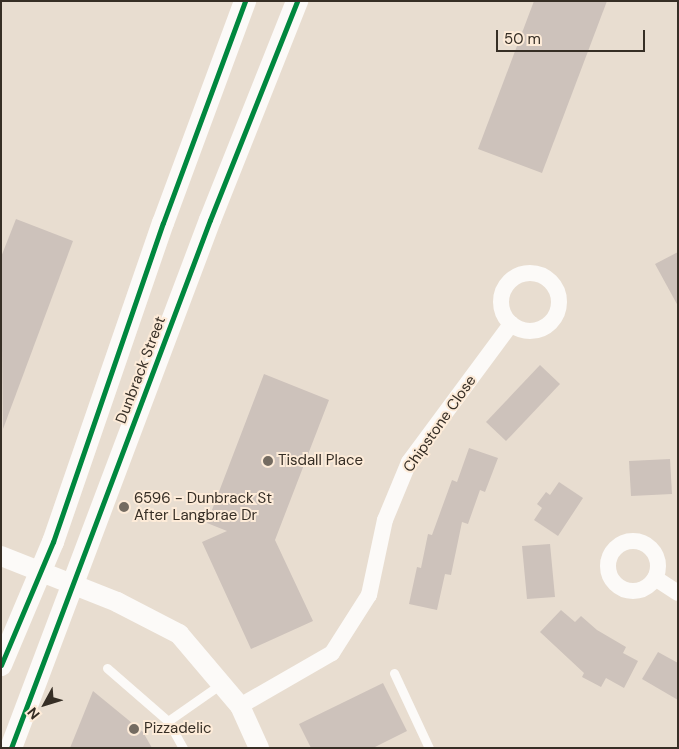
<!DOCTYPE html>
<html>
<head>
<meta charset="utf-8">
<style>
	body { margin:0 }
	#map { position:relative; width:679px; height:749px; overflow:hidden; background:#e8ddd0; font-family:"DM Sans",sans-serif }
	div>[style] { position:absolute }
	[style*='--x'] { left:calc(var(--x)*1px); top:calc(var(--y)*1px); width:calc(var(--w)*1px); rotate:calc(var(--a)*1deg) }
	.building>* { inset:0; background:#cdc2bb }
	.service>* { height:9px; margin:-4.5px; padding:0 4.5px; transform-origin:4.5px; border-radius:4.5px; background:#fcfaf8 }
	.minor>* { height:16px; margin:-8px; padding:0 8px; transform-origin:8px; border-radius:8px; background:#fcfaf8 }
	.minor>.ring { margin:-8px; padding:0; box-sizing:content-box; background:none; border:16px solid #fcfaf8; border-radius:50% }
	.tertiary>* { height:20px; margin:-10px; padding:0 10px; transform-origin:10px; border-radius:10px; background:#fcfaf8 }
	.secondary>* { height:22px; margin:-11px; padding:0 11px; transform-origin:11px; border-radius:11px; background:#fcfaf8 }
	.cycleway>* { height:5px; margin:-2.5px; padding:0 2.5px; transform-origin:2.5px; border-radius:2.5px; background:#00873e }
	.dots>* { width:14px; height:14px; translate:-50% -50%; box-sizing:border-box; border:2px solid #fdebd8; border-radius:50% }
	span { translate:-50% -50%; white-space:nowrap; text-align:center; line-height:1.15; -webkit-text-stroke:4px #fdebd8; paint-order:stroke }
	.street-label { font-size:15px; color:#362e25 }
	.poi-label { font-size:15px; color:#362e25 }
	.left { translate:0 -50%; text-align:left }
	.frame { position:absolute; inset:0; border:2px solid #362e25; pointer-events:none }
	.north { position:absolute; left:20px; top:679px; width:50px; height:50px; -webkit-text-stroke:4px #fdebd8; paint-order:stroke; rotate:231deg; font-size:14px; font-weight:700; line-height:20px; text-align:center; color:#362e25 }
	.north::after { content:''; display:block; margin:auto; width:18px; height:22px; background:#362e25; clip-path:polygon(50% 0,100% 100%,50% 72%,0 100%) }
	.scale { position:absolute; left:496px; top:30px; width:149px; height:22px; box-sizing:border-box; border:2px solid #362e25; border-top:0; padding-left:6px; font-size:15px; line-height:18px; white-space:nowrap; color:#362e25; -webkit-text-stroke:4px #fdebd8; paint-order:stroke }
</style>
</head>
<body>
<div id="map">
	<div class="building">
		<div style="clip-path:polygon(534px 1px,607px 1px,542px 173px,478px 149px)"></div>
		<div style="clip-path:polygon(16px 219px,73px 241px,3px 429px,1px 257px)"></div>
		<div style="clip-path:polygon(678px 252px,678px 306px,655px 264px)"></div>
		<div style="clip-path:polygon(540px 365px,560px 384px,506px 441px,486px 422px)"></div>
		<div style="clip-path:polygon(264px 374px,329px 400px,275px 540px,313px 621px,251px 649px,202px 542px,227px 531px,207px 523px)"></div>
		<div style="clip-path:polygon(469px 448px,498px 458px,485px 492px,480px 490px,468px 524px,462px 522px,451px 575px,445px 574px,437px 610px,409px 604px,417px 567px,421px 568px,428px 534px,432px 535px,452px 480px,457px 482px)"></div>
		<div style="clip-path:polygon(670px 459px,672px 494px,631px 496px,629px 461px)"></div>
		<div style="clip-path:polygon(559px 482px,583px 498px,558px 536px,534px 520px,542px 508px,537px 504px,546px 492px,550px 495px)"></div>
		<div style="clip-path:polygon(550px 544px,555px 597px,527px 599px,522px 546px)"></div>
		<div style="clip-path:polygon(561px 610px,575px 622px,581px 616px,597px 630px,626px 647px,623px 653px,638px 661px,624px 688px,606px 678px,601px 687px,582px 677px,584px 673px,540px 632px)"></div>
		<div style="clip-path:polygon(658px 652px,678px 663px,678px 700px,642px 679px)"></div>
		<div style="clip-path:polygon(383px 683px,407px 731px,373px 748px,311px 748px,299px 724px)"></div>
		<div style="clip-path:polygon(93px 691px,143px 732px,152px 748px,70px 748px)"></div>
	</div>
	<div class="service">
		<div style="--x:107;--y:668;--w:81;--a:41"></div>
		<div style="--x:168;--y:721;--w:65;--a:-34.9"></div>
		<div style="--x:394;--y:673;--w:83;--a:65"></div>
		<div style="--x:168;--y:721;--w:31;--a:61"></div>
	</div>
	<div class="minor">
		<div class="ring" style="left:501px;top:273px;width:42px;height:42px"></div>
		<div class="ring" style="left:608px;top:541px;width:34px;height:34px"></div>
		<div style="--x:655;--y:578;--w:27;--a:33"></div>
		<div style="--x:240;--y:706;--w:106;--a:-29.9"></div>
		<div style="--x:332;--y:653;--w:69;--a:-57.5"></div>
		<div style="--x:369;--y:595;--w:77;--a:-78"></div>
		<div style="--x:385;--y:520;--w:63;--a:-67.5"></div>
		<div style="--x:409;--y:462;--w:172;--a:-53.5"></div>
	</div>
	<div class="tertiary">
		<div style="--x:1;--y:556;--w:125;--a:21.6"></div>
		<div style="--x:117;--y:602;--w:70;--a:27.3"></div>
		<div style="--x:179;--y:634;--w:94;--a:49.7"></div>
		<div style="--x:240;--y:706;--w:46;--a:65.7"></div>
	</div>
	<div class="secondary">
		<div style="--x:1;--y:665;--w:134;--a:-67.1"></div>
		<div style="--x:53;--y:542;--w:337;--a:-71"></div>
		<div style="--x:163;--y:223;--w:237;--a:-69.7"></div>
		<div style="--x:11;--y:748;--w:564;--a:-69.35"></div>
		<div style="--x:210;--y:220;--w:236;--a:-68.3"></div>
	</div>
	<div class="cycleway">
		<div style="--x:1;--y:665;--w:134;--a:-67.1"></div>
		<div style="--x:53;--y:542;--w:337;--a:-71"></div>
		<div style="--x:163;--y:223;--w:237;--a:-69.7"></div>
		<div style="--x:11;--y:748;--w:564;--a:-69.35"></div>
		<div style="--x:210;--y:220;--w:236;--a:-68.3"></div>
	</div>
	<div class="dots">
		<div style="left:268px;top:461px;background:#746b61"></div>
		<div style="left:124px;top:507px;background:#746b61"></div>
		<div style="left:134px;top:729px;background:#746b61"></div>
	</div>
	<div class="street-label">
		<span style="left:141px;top:370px;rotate:-69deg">Dunbrack Street</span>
		<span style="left:440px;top:424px;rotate:-55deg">Chipstone Close</span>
	</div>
	<div class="poi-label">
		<span class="left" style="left:278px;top:461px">Tisdall Place</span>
		<span class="left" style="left:134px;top:507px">6596 - Dunbrack St<br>After Langbrae Dr</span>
		<span class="left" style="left:144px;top:729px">Pizzadelic</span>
	</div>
	<div class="frame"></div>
	<div class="north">N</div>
	<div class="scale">50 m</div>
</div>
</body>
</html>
